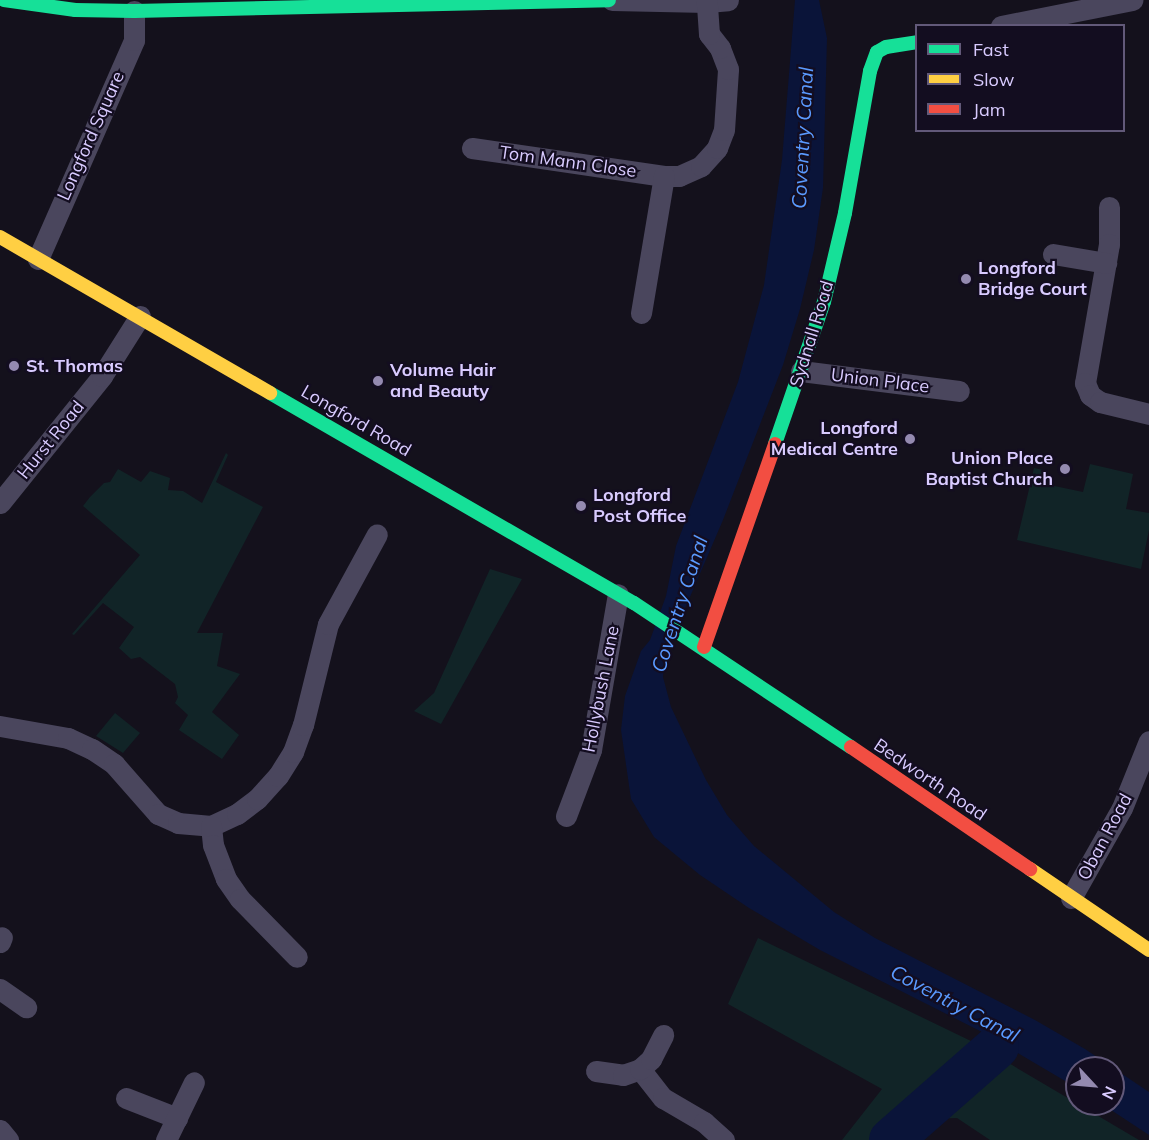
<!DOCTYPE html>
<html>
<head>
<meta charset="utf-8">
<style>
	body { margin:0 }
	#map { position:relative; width:1149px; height:1140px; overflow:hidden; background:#14111c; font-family:Mulish,sans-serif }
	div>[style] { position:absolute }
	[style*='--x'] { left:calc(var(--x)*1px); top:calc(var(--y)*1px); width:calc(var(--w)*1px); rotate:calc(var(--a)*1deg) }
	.green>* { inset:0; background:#112427 }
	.water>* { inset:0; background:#0a1439 }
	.river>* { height:44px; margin:-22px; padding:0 22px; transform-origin:22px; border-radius:22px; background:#0a1439 }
	.street>* { height:21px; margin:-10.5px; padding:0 10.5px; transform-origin:10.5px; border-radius:10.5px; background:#4a465d }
	.fast>* { height:14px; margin:-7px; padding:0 7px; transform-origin:7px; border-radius:7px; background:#16e098 }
	.slow>* { height:14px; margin:-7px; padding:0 7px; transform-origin:7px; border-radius:7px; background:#ffcf43 }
	.jam>* { height:14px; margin:-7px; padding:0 7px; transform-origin:7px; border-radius:7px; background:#f24e42 }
	.dots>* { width:16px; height:16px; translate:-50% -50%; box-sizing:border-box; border:3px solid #130d20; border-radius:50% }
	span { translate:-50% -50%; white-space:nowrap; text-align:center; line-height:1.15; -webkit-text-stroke:4.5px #130d20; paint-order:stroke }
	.street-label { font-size:18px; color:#d9cbff }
	.poi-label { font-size:18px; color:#d9cbff; font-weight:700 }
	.left { translate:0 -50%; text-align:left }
	.right { translate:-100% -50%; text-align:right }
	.water-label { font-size:20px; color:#5a9aff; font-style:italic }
	.legend { position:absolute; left:915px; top:24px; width:210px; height:108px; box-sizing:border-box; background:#130d20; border:2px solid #625979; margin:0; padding:8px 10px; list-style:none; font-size:18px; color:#d9cbff }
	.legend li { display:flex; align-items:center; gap:12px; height:30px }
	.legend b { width:30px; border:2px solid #625979 }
	.north { position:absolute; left:1065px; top:1056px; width:60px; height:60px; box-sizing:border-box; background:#130d20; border:2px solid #625979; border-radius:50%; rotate:116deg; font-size:16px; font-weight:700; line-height:24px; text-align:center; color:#d9cbff }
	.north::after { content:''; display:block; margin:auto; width:21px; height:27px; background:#948ab0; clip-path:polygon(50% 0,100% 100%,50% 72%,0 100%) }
</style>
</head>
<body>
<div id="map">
	<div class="green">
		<div style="clip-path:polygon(226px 453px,228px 455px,216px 482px,263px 507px,197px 633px,223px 633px,217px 666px,240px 674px,212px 712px,239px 735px,222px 759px,179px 730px,188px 715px,175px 703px,178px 697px,175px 684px,140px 657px,131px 659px,119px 648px,134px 627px,103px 603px,74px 635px,72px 634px,140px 555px,83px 506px,90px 497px,104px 483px,110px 482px,118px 469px,141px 482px,150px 471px,170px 478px,168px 490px,183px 491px,202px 503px)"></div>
		<div style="clip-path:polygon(1090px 464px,1133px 474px,1126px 509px,1149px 513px,1149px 530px,1141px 569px,1017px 540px,1034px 468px,1048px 471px,1045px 484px,1083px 492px)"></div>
		<div style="clip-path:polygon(490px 569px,522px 579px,441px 724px,414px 711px,434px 693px)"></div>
		<div style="clip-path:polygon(115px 713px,140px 733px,123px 753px,96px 736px)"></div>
		<div style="clip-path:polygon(758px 938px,973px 1042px,1139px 1140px,990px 1140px,957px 1118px,930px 1119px,909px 1140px,842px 1140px,882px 1089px,728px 1004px)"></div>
	</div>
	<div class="water">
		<div style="clip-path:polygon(795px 0,819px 0,827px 38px,823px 188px,814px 250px,800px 309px,783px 365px,723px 520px,665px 655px,663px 677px,671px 707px,706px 780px,727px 815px,754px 846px,834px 912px,875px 938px,1035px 1020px,1085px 1049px,1149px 1092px,1149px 1135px,1102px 1104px,1113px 1104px,1113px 1068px,1077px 1068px,1077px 1088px,982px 1032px,820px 950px,749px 908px,700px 875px,654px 837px,631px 799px,621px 730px,625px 696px,641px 651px,650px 640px,666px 596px,676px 546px,738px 382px,764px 285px,782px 160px)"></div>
	</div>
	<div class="river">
		<div style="--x:891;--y:1140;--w:141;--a:-41.3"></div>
	</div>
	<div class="street">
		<div style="--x:612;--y:0;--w:95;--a:1.2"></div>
		<div style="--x:707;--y:2;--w:21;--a:-5"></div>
		<div style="--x:1001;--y:26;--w:134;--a:-11.2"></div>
		<div style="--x:472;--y:148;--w:194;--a:8.3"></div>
		<div style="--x:664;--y:176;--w:15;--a:0"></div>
		<div style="--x:679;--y:176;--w:24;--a:-24"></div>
		<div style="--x:701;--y:166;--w:24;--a:-48"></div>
		<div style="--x:717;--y:148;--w:19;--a:-69"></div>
		<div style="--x:724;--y:130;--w:61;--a:-86.2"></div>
		<div style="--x:728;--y:69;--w:22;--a:-111"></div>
		<div style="--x:720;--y:48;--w:18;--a:-128"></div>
		<div style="--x:709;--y:34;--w:32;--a:-94"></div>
		<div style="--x:1109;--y:207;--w:37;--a:90"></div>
		<div style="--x:1109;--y:244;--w:141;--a:99.8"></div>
		<div style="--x:1085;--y:383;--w:13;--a:67"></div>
		<div style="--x:1090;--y:395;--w:12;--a:35"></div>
		<div style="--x:1100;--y:402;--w:50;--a:13.8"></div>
		<div style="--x:1053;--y:254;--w:54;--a:9.6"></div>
		<div style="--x:38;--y:259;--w:239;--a:-66.3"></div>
		<div style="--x:134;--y:40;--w:29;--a:-90"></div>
		<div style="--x:641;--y:313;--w:139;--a:-80.5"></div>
		<div style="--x:801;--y:371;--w:159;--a:7.2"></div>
		<div style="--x:0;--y:503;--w:163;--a:-51.2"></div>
		<div style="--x:102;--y:376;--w:71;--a:-57.7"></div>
		<div style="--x:0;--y:726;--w:69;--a:10"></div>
		<div style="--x:68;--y:738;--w:26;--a:25"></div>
		<div style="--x:92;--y:749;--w:27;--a:34"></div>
		<div style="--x:114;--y:764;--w:67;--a:48.7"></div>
		<div style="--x:158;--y:814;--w:22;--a:24"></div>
		<div style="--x:178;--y:823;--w:33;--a:5"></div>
		<div style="--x:211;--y:826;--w:29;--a:-25"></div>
		<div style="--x:237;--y:814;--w:25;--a:-37"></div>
		<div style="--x:257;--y:799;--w:31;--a:-48"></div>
		<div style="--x:278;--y:776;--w:28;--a:-58"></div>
		<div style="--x:293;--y:752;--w:29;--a:-70"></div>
		<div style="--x:303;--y:725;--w:104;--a:-76.1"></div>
		<div style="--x:328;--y:624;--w:102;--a:-61.4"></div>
		<div style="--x:566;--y:816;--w:71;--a:-69.3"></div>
		<div style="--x:591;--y:750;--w:158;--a:-80.2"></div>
		<div style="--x:211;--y:826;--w:19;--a:84"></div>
		<div style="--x:213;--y:845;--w:36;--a:69"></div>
		<div style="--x:226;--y:879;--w:24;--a:55"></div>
		<div style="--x:240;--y:899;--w:81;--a:45.5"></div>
		<div style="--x:1071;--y:898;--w:103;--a:-60.5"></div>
		<div style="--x:1122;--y:808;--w:72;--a:-68.1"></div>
		<div style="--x:0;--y:942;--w:5;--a:-68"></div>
		<div style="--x:0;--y:989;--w:32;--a:35"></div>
		<div style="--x:640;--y:1069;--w:37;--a:52"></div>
		<div style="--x:663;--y:1098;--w:48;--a:30.3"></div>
		<div style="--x:704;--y:1122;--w:27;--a:42"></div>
		<div style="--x:596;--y:1071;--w:27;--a:8"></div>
		<div style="--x:623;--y:1075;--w:18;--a:-19"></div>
		<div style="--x:640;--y:1069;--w:15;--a:-42"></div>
		<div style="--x:651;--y:1059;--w:27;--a:-63"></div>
		<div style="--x:126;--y:1098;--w:55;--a:21.4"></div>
		<div style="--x:0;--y:1130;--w:13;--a:51"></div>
		<div style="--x:166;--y:1140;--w:64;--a:-64.2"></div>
	</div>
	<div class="fast">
		<div style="--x:4;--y:0;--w:72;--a:8"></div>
		<div style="--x:75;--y:10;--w:59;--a:1"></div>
		<div style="--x:134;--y:11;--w:475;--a:-1.3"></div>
		<div style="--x:270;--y:393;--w:420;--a:30"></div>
		<div style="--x:634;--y:603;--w:260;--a:33.6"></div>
		<div style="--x:775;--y:444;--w:150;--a:-71"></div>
		<div style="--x:824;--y:302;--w:91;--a:-76.7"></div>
		<div style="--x:845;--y:213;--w:144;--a:-80"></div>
		<div style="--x:870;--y:71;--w:20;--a:-70"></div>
		<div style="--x:877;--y:52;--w:10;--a:-29"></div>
		<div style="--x:886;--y:47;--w:30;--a:-9"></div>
	</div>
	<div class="slow">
		<div style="--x:0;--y:237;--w:312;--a:30"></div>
		<div style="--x:1030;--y:869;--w:144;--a:34.2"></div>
	</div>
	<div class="jam">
		<div style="--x:704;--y:647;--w:215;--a:-70.7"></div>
		<div style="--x:851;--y:747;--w:217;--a:34.3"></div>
	</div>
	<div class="dots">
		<div style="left:966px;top:279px;background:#948ab0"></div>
		<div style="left:14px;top:366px;background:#948ab0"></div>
		<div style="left:378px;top:381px;background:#948ab0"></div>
		<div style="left:910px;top:439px;background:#948ab0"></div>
		<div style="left:1065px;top:469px;background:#948ab0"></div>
		<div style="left:581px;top:506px;background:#948ab0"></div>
	</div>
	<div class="street-label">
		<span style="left:91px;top:136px;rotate:-66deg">Longford Square</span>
		<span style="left:568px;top:162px;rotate:8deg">Tom Mann Close</span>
		<span style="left:812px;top:334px;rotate:-73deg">Sydnall Road</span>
		<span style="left:880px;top:381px;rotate:7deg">Union Place</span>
		<span style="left:356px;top:421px;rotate:30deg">Longford Road</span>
		<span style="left:51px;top:440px;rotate:-51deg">Hurst Road</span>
		<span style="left:601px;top:689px;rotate:-79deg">Hollybush Lane</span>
		<span style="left:930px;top:780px;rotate:34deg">Bedworth Road</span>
		<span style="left:1105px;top:837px;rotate:-62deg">Oban Road</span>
	</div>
	<div class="poi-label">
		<span class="left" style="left:978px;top:279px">Longford<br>Bridge Court</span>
		<span class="left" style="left:26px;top:366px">St. Thomas</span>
		<span class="left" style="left:390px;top:381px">Volume Hair<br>and Beauty</span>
		<span class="right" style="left:898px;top:439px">Longford<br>Medical Centre</span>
		<span class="right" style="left:1053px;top:469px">Union Place<br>Baptist Church</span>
		<span class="left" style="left:593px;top:506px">Longford<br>Post Office</span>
	</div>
	<div class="water-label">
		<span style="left:802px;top:138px;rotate:-87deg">Coventry Canal</span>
		<span style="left:679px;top:604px;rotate:-72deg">Coventry Canal</span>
		<span style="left:955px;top:1003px;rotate:28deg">Coventry Canal</span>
	</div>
	<ul class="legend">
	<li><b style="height:8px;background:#16e098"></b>Fast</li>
	<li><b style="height:8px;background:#ffcf43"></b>Slow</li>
	<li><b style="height:8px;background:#f24e42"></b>Jam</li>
	</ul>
	<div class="north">N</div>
</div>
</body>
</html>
